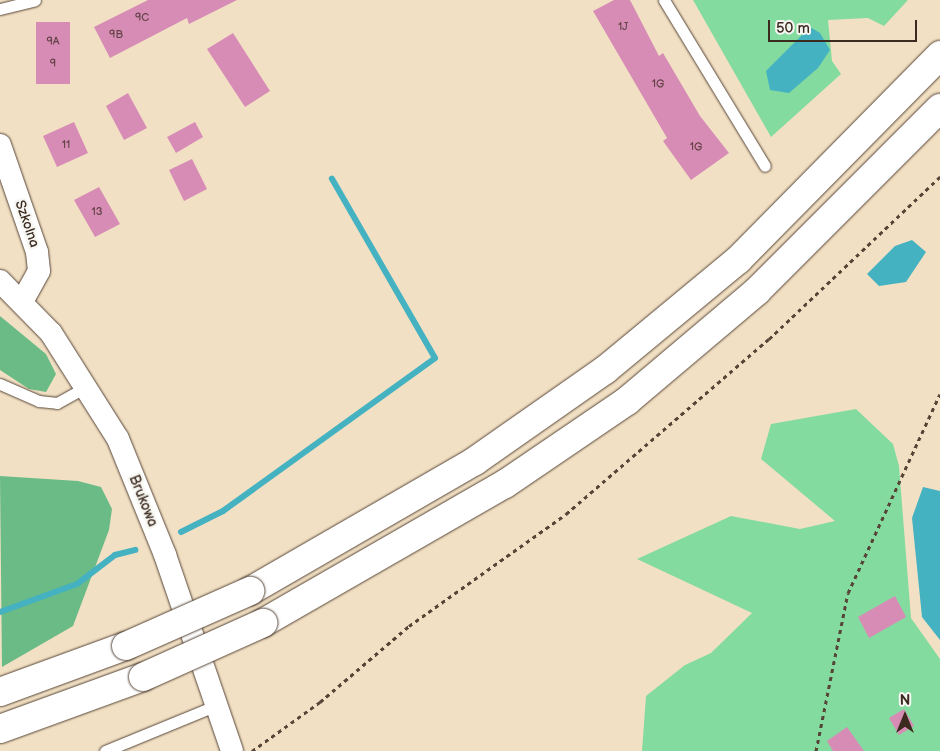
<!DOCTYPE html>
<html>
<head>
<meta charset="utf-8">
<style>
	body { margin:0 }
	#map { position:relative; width:940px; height:751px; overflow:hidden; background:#f2e0c4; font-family:"Balsamiq Sans",sans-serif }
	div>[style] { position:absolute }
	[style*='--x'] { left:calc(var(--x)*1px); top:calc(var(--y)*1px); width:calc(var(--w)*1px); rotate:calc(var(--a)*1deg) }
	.green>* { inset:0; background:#84db9f }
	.forest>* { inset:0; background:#6bbb86 }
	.water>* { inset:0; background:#44b2c0 }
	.stream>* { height:6px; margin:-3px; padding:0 3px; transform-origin:3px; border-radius:3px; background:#44b2c0 }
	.building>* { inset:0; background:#d78cb6 }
	.path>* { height:3px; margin-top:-1.5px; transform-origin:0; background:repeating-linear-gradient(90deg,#564537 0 4px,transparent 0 8px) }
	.roads { filter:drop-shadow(0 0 1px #564537) drop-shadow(0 0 1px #564537) }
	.lane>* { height:11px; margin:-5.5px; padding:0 5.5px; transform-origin:5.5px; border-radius:5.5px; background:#fff }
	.street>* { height:22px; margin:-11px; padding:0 11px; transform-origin:11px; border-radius:11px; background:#fff }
	.secondary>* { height:28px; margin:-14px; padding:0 14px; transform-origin:14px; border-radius:14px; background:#fff }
	.bridges { filter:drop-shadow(0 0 1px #564537) drop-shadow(0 0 1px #564537) }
	.secondary-bridge>* { height:28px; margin:-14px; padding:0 14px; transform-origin:14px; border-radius:14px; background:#fff }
	span { translate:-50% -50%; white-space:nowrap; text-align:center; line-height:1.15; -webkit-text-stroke:5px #f6f6f2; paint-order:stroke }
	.number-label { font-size:11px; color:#624244 }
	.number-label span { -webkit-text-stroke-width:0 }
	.street-label { font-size:14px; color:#3b2a1e }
	.north { position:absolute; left:880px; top:691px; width:50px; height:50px; -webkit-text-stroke:4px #f6f6f2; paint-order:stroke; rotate:0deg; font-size:14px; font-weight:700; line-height:20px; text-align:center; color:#3b2a1e }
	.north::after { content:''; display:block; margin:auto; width:18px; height:22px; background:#3b2a1e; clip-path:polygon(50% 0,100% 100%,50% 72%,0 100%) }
	.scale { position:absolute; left:768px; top:20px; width:149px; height:22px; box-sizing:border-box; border:2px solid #3b2a1e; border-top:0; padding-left:6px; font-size:15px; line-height:18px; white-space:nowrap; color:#3b2a1e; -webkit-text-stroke:4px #f6f6f2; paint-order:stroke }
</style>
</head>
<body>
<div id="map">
	<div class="green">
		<div style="clip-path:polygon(693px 0,908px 0,884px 26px,868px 18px,828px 20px,832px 61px,841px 74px,771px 137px)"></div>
		<div style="clip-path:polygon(856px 409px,893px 444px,899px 466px,911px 618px,940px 659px,940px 751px,642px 751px,646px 696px,685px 665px,711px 653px,752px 613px,637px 559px,731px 516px,800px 529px,835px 521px,761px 459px,771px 424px)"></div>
	</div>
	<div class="forest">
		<div style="clip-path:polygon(0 316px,46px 354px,56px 374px,46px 392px,29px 389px,0 370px)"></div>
		<div style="clip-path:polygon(0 476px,78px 481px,101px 487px,112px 509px,109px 530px,73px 626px,2px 667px)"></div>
	</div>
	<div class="water">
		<div style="clip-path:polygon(810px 27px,820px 33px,830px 50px,818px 68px,789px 93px,770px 90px,766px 71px)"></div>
		<div style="clip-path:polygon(912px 240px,926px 252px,906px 282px,879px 286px,867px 274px,895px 246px)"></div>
		<div style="clip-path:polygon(923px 487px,940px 491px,940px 640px,922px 617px,912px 518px)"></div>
	</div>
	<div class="stream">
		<div style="--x:181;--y:532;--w:47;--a:-26.6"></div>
		<div style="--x:223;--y:511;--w:261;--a:-35.8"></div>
		<div style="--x:435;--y:358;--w:207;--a:-119.9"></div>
		<div style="--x:0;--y:612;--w:82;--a:-20"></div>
		<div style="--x:77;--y:584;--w:48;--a:-37.3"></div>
		<div style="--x:115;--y:555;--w:21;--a:-14"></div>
	</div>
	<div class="building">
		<div style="clip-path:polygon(148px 0,237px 0,189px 24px,187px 18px,110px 58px,94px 27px)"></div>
		<div style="clip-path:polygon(614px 0,630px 0,659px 56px,663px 53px,700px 116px,729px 153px,691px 180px,663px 141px,667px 138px,593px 11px)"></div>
		<div style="clip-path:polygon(36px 22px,70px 22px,70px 84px,36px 84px)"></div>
		<div style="clip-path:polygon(233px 33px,270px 91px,245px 107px,207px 49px)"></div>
		<div style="clip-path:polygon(128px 93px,147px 128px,124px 140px,106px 106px)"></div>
		<div style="clip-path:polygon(74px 122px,88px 153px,57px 167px,43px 136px)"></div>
		<div style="clip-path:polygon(195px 122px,203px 137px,176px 153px,167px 137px)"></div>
		<div style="clip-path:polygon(192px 159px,207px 189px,184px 201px,169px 170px)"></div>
		<div style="clip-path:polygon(99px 187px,120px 224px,95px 237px,74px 200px)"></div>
		<div style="clip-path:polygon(895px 596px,906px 617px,869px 638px,858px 617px)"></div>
		<div style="clip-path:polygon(904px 709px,914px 726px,899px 735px,889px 718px)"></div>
		<div style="clip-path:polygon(847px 727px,864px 751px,833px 751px,827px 741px)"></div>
	</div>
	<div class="path">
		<div style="--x:252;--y:751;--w:84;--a:-35.8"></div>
		<div style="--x:320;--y:702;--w:117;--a:-40.5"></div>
		<div style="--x:409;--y:626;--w:193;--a:-35.5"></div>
		<div style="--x:566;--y:514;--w:268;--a:-40.8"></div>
		<div style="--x:769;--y:339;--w:236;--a:-43.5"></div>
		<div style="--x:816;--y:751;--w:161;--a:-78.6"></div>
		<div style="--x:848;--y:593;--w:219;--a:-65.2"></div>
	</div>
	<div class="roads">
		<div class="lane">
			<div style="--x:664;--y:0;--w:194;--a:58.7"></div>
			<div style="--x:0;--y:9;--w:36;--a:-14"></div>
			<div style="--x:0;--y:384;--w:43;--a:23.6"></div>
			<div style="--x:39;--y:401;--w:18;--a:6"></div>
			<div style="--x:57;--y:403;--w:33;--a:-29"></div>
			<div style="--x:105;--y:751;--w:121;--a:-22.3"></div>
		</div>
		<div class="street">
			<div style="--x:0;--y:145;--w:113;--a:70.9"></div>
			<div style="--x:37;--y:252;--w:19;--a:84"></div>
			<div style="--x:39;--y:271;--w:35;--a:119"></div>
			<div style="--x:0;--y:281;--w:73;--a:45.6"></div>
			<div style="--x:51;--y:333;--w:125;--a:57.7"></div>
			<div style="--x:118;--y:439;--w:125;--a:67.9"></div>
			<div style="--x:165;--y:555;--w:207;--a:71.1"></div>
		</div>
		<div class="secondary">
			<div style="--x:250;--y:591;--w:260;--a:-30"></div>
			<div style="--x:475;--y:461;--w:159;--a:-35"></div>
			<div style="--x:605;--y:370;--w:173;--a:-39.6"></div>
			<div style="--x:738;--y:260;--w:288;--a:-45.4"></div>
			<div style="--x:263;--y:623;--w:279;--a:-29.9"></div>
			<div style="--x:505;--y:484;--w:148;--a:-34.2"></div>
			<div style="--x:627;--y:401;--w:170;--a:-40.2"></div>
			<div style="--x:757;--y:291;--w:259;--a:-45"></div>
			<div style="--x:0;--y:692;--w:134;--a:-20.1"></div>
			<div style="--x:0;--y:729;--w:152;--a:-20"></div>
		</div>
	</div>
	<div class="bridges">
		<div class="secondary-bridge">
			<div style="--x:126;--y:646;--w:136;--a:-23.9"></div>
			<div style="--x:143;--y:677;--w:132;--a:-24.2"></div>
		</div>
	</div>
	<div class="number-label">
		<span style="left:142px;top:18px">9C</span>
		<span style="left:623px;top:27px">1J</span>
		<span style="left:116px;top:35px">9B</span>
		<span style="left:53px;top:42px">9A</span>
		<span style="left:53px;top:64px">9</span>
		<span style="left:658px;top:84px">1G</span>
		<span style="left:66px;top:145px">11</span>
		<span style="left:696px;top:147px">1G</span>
		<span style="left:97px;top:212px">13</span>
	</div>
	<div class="street-label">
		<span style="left:27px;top:224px;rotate:71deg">Szkolna</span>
		<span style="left:143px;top:501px;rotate:68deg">Brukowa</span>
	</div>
	<div class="north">N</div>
	<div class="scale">50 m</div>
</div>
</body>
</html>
